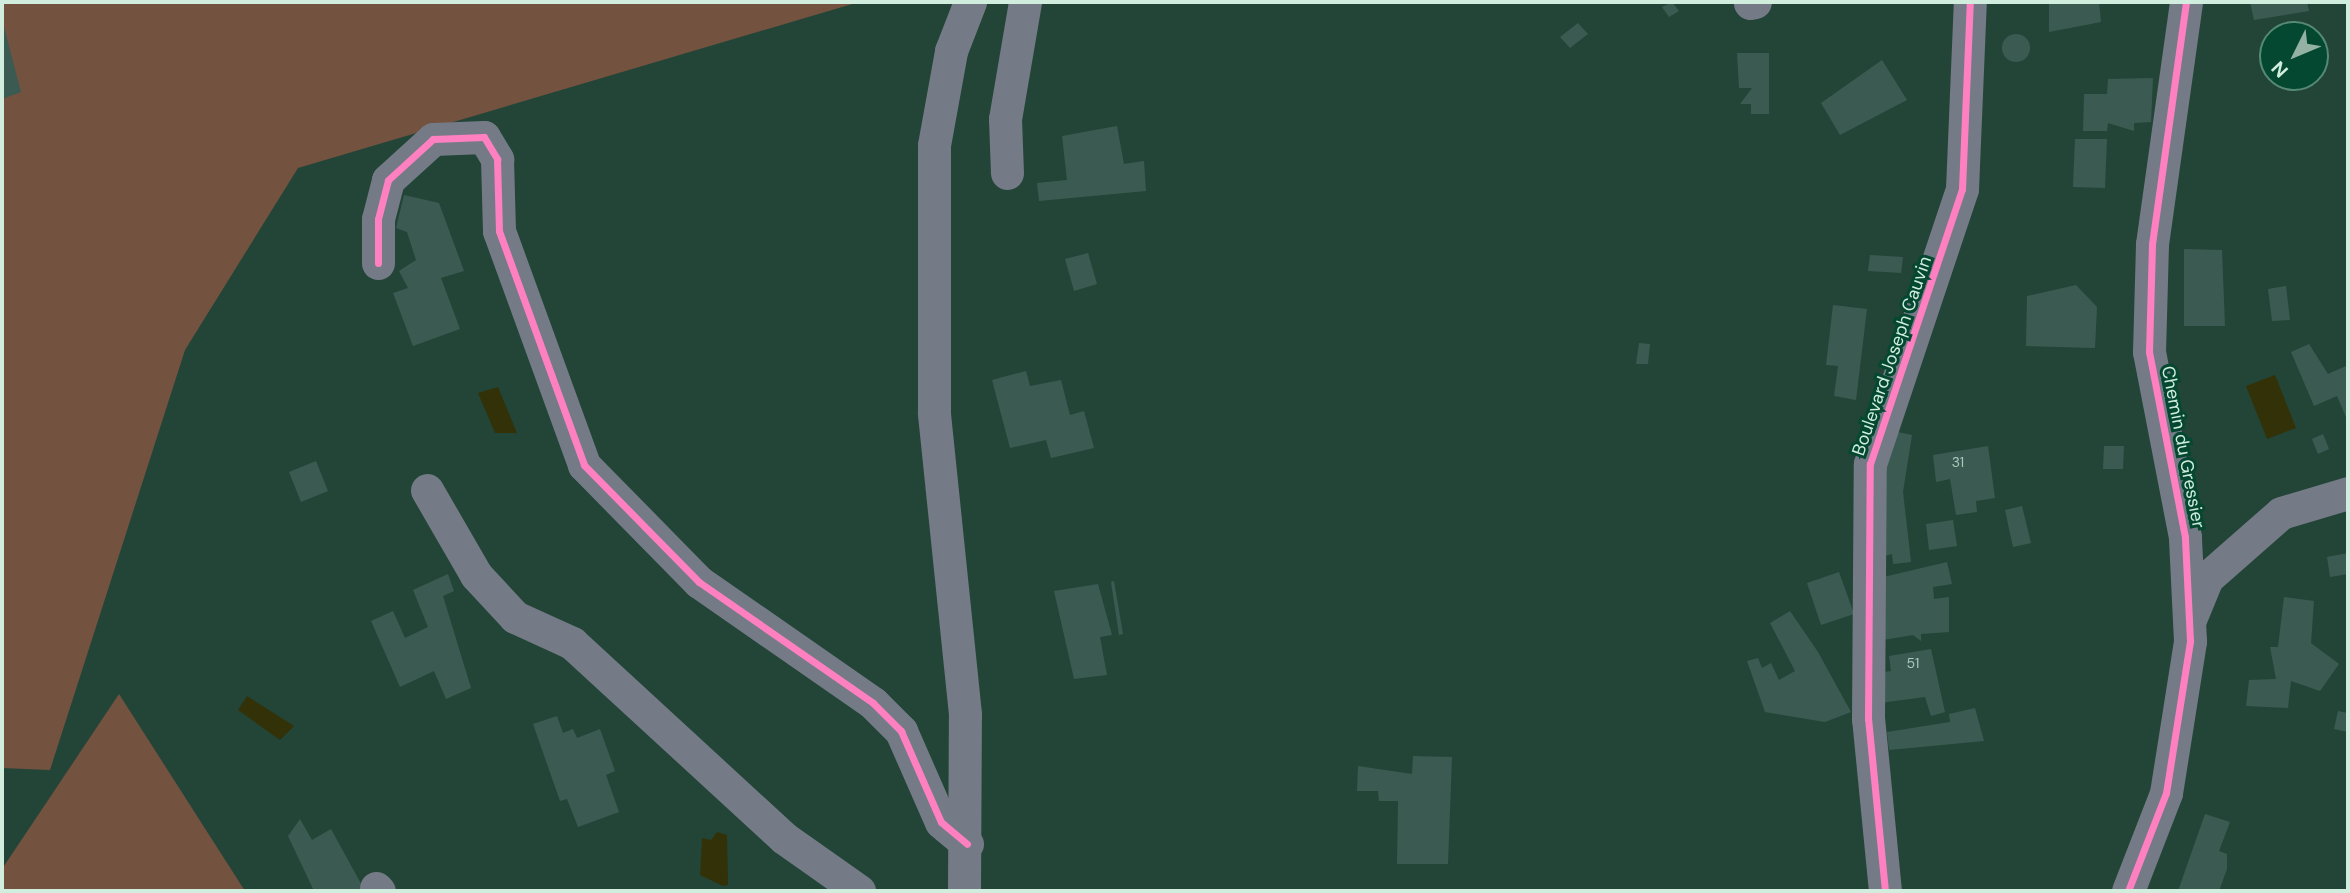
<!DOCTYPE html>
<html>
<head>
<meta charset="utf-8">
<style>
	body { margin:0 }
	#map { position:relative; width:2350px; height:893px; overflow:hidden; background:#234538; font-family:"DM Sans",sans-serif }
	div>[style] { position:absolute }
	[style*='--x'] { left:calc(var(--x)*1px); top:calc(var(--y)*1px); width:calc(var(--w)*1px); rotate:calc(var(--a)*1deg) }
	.green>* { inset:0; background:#735240 }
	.water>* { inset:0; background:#323108 }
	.building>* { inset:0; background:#3b5b52 }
	.round { border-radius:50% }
	.minor>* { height:33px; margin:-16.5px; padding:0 16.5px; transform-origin:16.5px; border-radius:16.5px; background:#757b86 }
	.cycleway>* { height:7px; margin:-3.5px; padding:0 3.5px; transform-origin:3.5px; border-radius:3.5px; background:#ff80c0 }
	span { translate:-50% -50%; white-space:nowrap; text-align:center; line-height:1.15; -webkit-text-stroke:6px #044831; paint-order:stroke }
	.number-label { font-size:14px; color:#abc8bb }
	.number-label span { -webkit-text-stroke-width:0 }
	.street-label { font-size:18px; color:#d0edde }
	.frame { position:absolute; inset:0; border:4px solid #d0edde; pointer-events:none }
	.north { position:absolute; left:2259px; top:21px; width:70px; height:70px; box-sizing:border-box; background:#044831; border:2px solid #568a76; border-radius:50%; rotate:227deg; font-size:19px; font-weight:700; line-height:28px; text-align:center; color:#d0edde }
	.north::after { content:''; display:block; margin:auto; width:24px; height:32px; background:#93b2a4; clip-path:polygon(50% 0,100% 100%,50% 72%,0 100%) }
</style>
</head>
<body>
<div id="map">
	<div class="green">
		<div style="clip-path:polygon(2px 2px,859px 2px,298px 168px,185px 350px,50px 770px,2px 768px)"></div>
		<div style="clip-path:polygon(119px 694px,245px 891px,2px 891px,2px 869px)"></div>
	</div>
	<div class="water">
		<div style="clip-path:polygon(2275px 375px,2296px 428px,2267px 439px,2246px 386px)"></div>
		<div style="clip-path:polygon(498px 387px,517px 433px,495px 433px,478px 393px)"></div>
		<div style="clip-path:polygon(247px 696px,294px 726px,280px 740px,238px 710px)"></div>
		<div style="clip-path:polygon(717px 832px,727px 835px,728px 885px,723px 886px,700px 875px,702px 838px,711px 840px)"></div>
	</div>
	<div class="building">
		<div style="clip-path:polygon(1672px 2px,1679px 11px,1669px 17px,1662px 7px)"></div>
		<div style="clip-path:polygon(2049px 2px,2099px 2px,2101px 22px,2049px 32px)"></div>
		<div style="clip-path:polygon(2250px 2px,2307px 2px,2309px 11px,2254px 20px)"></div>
		<div style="clip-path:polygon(2px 19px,21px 92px,2px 99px)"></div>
		<div style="clip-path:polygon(1578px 23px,1588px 34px,1570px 48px,1560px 37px)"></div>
		<div class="round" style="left:2002px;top:34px;width:28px;height:28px"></div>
		<div style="clip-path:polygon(1737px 53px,1769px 53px,1769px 114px,1751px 114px,1751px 104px,1740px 104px,1752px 88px,1739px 88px)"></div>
		<div style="clip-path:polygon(1882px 60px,1907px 100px,1840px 135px,1821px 103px)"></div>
		<div style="clip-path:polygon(2153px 78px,2151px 122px,2134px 123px,2134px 131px,2108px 123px,2107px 131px,2083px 131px,2084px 94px,2107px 94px,2108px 79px)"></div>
		<div style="clip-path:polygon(1117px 126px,1124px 164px,1144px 161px,1146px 191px,1039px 201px,1037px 183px,1067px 180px,1062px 136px)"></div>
		<div style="clip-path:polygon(2075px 139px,2107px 139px,2105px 188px,2073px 187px)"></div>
		<div style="clip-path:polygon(404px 195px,439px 203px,464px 271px,441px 278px,460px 329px,413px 346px,393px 293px,408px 288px,399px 271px,416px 260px,407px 232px,396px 228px)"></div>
		<div style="clip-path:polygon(2184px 249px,2222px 250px,2225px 326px,2184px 326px)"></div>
		<div style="clip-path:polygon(1088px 253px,1097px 284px,1074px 291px,1065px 259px)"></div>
		<div style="clip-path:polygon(1870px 255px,1903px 257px,1901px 273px,1868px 271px)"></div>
		<div style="clip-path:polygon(2076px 285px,2097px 307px,2095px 348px,2026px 346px,2027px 296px)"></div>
		<div style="clip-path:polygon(2286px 286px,2290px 320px,2272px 321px,2268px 289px)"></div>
		<div style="clip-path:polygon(1833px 305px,1867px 309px,1856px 400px,1834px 396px,1838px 366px,1826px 365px)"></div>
		<div style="clip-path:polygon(1639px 343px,1650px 344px,1648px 364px,1636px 364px)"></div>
		<div style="clip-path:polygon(2309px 344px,2328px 374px,2346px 366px,2348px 422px,2337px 396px,2314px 406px,2291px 352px)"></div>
		<div style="clip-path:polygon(1026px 371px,1030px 386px,1061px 380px,1070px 415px,1084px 411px,1094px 448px,1051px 458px,1046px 440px,1010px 448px,992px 380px)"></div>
		<div style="clip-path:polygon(1893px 431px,1912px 435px,1903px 492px,1911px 562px,1893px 564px,1892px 554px,1881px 557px,1879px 508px)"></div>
		<div style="clip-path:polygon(2323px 434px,2329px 449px,2318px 454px,2312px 439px)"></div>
		<div style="clip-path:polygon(1988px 446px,1995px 498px,1976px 501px,1977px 512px,1956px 515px,1950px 479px,1936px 482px,1933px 455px)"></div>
		<div style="clip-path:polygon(2104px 446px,2124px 446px,2123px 469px,2103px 469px)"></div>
		<div style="clip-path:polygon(316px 461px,328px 491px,301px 502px,289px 472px)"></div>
		<div style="clip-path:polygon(2022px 506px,2031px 543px,2013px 547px,2005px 510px)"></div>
		<div style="clip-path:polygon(1953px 520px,1957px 546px,1929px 550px,1926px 524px)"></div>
		<div style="clip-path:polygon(2348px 553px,2348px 574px,2330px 577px,2327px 557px)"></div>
		<div style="clip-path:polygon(1947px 562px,1952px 584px,1933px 587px,1934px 599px,1949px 597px,1949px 632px,1921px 634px,1921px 641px,1913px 635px,1877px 641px,1875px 579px)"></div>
		<div style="clip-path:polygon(1839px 572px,1854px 614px,1821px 625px,1807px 583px)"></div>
		<div style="clip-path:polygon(448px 574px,454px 591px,443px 596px,471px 688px,446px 699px,434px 671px,400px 687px,371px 621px,393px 611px,405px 638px,428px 627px,413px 590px)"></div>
		<div style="clip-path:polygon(1114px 581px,1123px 634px,1119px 635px,1111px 582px)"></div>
		<div style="clip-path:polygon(1098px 584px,1112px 635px,1100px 637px,1107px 675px,1074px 679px,1054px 591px)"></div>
		<div style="clip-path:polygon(2284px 597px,2314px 601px,2311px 643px,2339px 664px,2320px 691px,2291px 681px,2288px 708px,2246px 706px,2249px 680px,2276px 679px,2270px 647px,2278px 647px)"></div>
		<div style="clip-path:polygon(1790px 611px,1818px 652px,1851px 712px,1825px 722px,1765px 712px,1747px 661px,1758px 658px,1762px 668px,1771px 663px,1779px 680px,1795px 671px,1770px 623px)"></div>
		<div style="clip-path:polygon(1931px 649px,1945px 712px,1931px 716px,1925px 697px,1880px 703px,1877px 673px,1891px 671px,1889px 656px)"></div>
		<div style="clip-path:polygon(1975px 708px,1984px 741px,1889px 750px,1887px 732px,1950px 722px,1949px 714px)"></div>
		<div style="clip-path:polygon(2338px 711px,2348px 713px,2348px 732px,2334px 729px)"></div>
		<div style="clip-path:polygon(557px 716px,563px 733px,573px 729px,577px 738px,600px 729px,615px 771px,606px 775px,619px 812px,578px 827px,567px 799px,560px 801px,533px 724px)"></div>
		<div style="clip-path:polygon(1413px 756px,1452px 757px,1448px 864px,1397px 864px,1398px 801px,1379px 801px,1378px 791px,1357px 791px,1358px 766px,1412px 774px)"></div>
		<div style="clip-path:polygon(2205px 814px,2230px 822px,2219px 851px,2227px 854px,2227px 869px,2219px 891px,2178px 891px)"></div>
		<div style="clip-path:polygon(300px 819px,312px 840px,331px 829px,365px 891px,314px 891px,288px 836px)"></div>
	</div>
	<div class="minor">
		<div style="--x:1750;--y:3;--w:5;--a:-11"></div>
		<div style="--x:1007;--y:173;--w:54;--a:-92.1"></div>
		<div style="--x:1005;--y:119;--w:119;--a:-80.3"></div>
		<div style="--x:378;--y:263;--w:44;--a:-90"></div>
		<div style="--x:378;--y:219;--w:40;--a:-75.6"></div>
		<div style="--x:388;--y:180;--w:61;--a:-42.3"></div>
		<div style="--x:433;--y:139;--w:51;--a:-2.2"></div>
		<div style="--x:484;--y:137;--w:26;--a:59"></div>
		<div style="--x:497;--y:159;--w:72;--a:88.4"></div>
		<div style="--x:499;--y:231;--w:249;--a:70"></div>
		<div style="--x:584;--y:465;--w:164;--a:45.5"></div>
		<div style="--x:699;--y:582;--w:212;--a:34.8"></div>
		<div style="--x:873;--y:703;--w:40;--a:45"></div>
		<div style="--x:901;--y:731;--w:99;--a:66.3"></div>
		<div style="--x:941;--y:822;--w:34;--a:40"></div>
		<div style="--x:427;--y:490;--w:98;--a:60"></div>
		<div style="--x:476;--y:575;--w:57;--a:47.1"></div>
		<div style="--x:515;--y:617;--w:63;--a:24.5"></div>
		<div style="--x:572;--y:643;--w:288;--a:42.6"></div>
		<div style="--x:784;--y:838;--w:92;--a:35.2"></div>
		<div style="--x:2191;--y:617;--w:42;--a:-67.7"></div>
		<div style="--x:2207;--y:578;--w:98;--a:-41.3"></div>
		<div style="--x:2281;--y:513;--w:70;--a:-16.6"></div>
		<div style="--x:376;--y:888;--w:4;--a:45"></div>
		<div style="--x:964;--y:891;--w:177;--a:-89.7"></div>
		<div style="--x:965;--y:714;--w:303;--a:-95.9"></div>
		<div style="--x:934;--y:413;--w:268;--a:-90"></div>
		<div style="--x:934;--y:145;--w:96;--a:-79.7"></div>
		<div style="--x:951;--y:51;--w:53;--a:-68.8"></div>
		<div style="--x:1885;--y:891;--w:173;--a:-95.6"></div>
		<div style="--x:1868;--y:719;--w:255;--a:-89.6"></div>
		<div style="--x:1870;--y:464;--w:290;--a:-71.5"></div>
		<div style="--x:1962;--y:189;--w:187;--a:-87.6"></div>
		<div style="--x:2128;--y:891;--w:105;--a:-68.8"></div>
		<div style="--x:2166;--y:793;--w:154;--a:-81"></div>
		<div style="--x:2190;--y:641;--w:104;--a:-92.8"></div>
		<div style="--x:2185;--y:537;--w:188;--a:-101"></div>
		<div style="--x:2149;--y:352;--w:108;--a:-88.4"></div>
		<div style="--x:2152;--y:244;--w:244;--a:-82"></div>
	</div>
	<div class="cycleway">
		<div style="--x:378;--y:263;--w:44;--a:-90"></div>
		<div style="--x:378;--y:219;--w:40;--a:-75.6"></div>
		<div style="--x:388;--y:180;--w:61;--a:-42.3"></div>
		<div style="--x:433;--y:139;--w:51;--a:-2.2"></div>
		<div style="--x:484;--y:137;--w:26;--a:59"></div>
		<div style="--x:497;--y:159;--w:72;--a:88.4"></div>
		<div style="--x:499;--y:231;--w:249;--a:70"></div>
		<div style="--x:584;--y:465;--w:164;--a:45.5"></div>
		<div style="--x:699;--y:582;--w:212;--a:34.8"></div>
		<div style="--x:873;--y:703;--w:40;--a:45"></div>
		<div style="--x:901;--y:731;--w:99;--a:66.3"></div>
		<div style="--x:941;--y:822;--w:34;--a:40"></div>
		<div style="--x:1885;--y:891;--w:173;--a:-95.6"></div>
		<div style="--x:1868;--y:719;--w:255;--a:-89.6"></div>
		<div style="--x:1870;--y:464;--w:290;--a:-71.5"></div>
		<div style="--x:1962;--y:189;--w:187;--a:-87.6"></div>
		<div style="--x:2128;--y:891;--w:105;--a:-68.8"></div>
		<div style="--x:2166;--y:793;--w:154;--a:-81"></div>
		<div style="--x:2190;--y:641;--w:104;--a:-92.8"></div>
		<div style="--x:2185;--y:537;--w:188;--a:-101"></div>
		<div style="--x:2149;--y:352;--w:108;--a:-88.4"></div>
		<div style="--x:2152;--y:244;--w:244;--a:-82"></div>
	</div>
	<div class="number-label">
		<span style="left:1958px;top:462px">31</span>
		<span style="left:1913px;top:663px">51</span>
	</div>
	<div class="street-label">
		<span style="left:1892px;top:356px;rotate:-71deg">Boulevard Joseph Cauvin</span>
		<span style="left:2183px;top:447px;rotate:79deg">Chemin du Gressier</span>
	</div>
	<div class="frame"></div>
	<div class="north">N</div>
</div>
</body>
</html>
